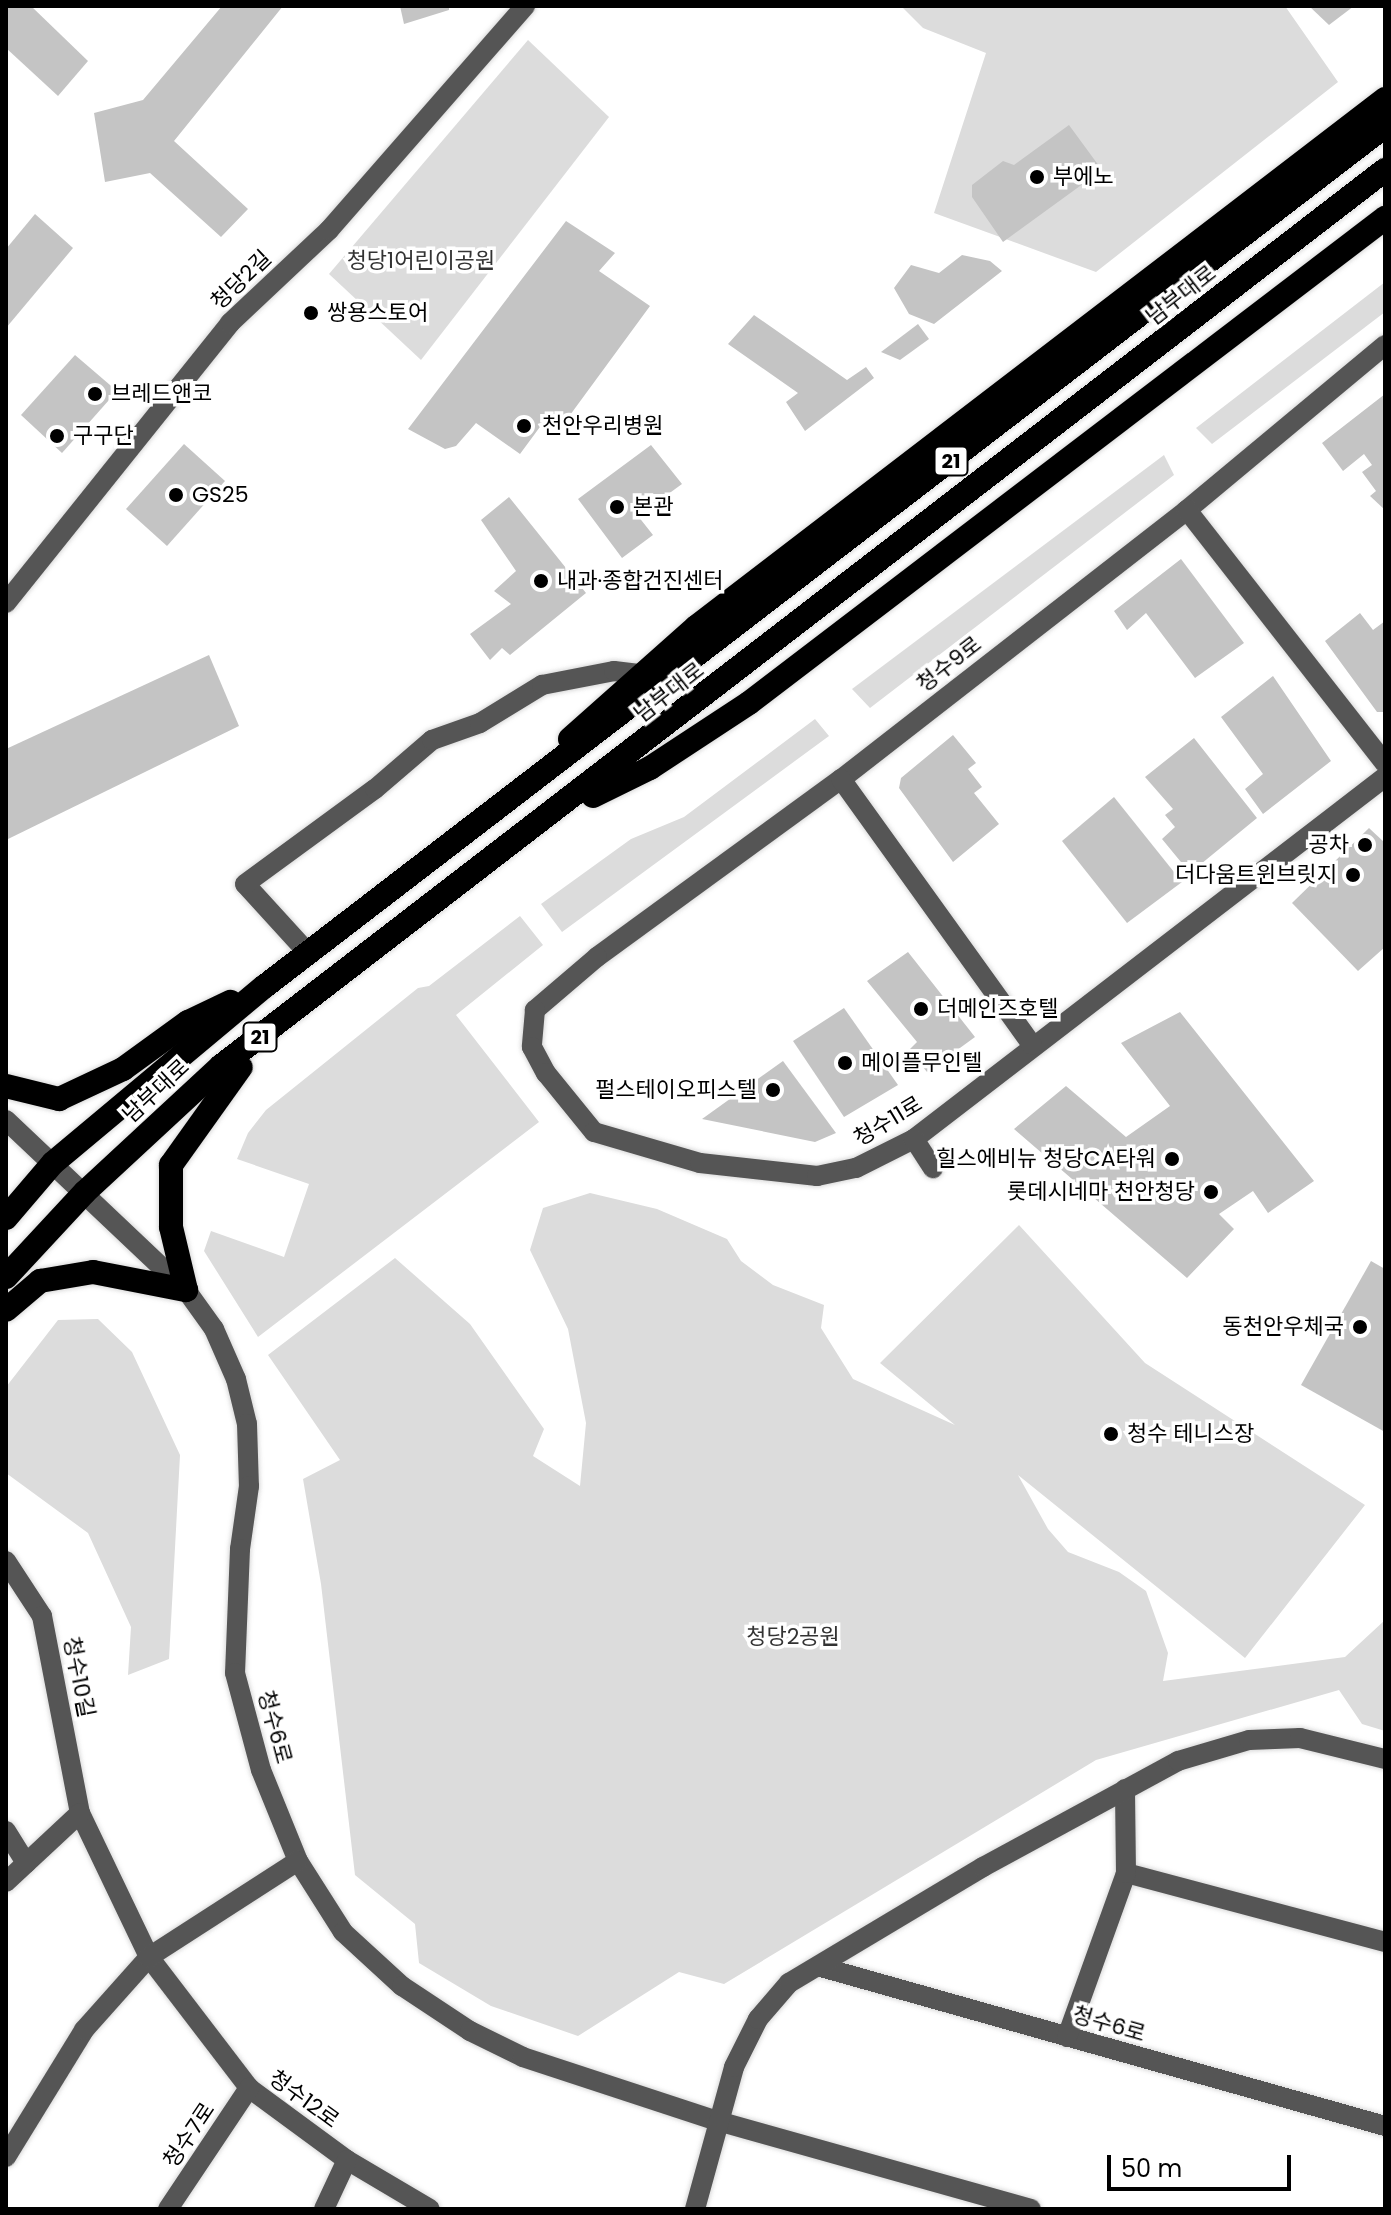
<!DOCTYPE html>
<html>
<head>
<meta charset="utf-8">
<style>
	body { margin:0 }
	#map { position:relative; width:1391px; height:2215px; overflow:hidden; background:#fff; font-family:Poppins,"Noto Sans KR",sans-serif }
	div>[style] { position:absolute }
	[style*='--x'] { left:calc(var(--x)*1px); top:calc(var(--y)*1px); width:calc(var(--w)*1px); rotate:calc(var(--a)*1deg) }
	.green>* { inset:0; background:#dcdcdc }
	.building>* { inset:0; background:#c4c4c4 }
	.roads { filter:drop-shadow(0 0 2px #dbdbdb) drop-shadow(0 0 2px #dbdbdb) }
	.minor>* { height:20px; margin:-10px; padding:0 10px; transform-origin:10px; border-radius:10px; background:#555 }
	.highway>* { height:24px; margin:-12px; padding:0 12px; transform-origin:12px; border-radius:12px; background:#000 }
	.dots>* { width:22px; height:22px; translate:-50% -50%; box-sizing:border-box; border:4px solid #fff; border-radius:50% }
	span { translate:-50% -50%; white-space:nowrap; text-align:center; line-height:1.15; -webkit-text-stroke:7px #fff; paint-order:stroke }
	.shield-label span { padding:2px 6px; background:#fff; border:2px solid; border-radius:6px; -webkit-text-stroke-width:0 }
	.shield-label { font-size:20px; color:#000; font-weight:700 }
	.poi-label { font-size:22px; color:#000 }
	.left { translate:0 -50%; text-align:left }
	.right { translate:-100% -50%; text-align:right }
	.park-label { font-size:22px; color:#333 }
	.street-label { font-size:22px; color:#000 }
	.frame { position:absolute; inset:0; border:8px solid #000; pointer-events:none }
	.scale { position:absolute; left:1107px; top:2155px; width:184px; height:36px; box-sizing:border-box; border:4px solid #000; border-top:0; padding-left:10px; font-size:24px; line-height:28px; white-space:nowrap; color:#000; -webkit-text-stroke:6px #fff; paint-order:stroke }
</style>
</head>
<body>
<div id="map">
	<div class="green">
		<div style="clip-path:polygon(901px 6px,1285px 6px,1338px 82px,1096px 272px,934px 213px,986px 53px,923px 28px)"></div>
		<div style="clip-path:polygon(528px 40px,609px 117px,421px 360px,329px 274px)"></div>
		<div style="clip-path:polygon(1385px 282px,1385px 312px,1212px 444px,1196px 428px)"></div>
		<div style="clip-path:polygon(1164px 455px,1174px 475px,870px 708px,852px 689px)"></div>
		<div style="clip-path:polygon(815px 719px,829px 736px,562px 932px,541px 904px,631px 839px,684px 817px)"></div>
		<div style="clip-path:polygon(520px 916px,543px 945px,456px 1015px,539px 1122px,258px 1337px,204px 1251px,211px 1231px,284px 1257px,309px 1184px,237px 1159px,248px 1133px,266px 1110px,418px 988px,429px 986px)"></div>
		<div style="clip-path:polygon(590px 1193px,657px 1209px,727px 1239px,741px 1261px,773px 1285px,824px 1305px,821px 1328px,853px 1379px,955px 1425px,880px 1363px,1019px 1225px,1145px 1363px,1365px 1505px,1245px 1658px,1018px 1475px,1048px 1529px,1068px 1552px,1119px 1572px,1146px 1591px,1168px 1653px,1163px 1681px,1345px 1657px,1385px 1620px,1385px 1731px,1362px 1724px,1339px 1690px,1096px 1760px,724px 1984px,679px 1972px,578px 2036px,491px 2006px,419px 1963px,415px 1924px,355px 1875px,321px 1584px,303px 1479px,340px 1460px,268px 1355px,395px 1258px,470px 1324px,544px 1429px,533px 1456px,580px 1486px,586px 1423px,568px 1329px,530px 1250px,543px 1208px)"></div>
		<div style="clip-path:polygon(98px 1319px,132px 1352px,180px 1455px,169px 1659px,128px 1675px,131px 1627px,88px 1533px,6px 1473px,6px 1387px,58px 1320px)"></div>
	</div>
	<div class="building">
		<div style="clip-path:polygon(6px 6px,31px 6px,88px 61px,58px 96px,6px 48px)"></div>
		<div style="clip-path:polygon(222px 6px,283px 6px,174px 141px,248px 209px,221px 237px,150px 173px,105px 182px,94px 113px,143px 100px)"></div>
		<div style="clip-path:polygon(400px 6px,449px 6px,449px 10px,404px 24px)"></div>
		<div style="clip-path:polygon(1309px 6px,1354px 6px,1329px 25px)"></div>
		<div style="clip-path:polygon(1069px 125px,1102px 170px,1003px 242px,972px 197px,972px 185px,1003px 161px,1014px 165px)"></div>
		<div style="clip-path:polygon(35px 214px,73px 248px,6px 328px,6px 249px)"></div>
		<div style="clip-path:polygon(566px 221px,615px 253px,599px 271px,650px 306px,562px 426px,548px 416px,520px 454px,476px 423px,456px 446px,445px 449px,408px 429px)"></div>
		<div style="clip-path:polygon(962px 255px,990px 261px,1002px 271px,934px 324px,909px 314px,894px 288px,911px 265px,939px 273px)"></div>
		<div style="clip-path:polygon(754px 315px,847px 380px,866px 367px,874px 378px,805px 431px,786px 402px,798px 393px,728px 344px)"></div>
		<div style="clip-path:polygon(918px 324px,929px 339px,900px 360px,881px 352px)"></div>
		<div style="clip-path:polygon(75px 355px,117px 391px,62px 453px,21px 415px)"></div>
		<div style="clip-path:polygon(1385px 394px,1385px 510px,1370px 496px,1376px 491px,1362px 472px,1372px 465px,1364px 454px,1343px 471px,1322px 443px)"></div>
		<div style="clip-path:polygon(184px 444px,225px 481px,167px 546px,126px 509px)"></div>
		<div style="clip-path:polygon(651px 445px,682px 484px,638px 516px,653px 535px,622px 558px,578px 499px)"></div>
		<div style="clip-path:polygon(509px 497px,586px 593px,510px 655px,502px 648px,490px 660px,470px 634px,511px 604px,494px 591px,516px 571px,481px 520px)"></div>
		<div style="clip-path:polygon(1181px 559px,1244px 643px,1195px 678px,1146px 613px,1127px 630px,1114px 611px)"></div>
		<div style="clip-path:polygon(1360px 613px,1373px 630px,1385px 621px,1385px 712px,1377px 712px,1325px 641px)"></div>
		<div style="clip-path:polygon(209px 655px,239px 726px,6px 840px,6px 749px)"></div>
		<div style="clip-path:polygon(1273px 676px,1331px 761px,1263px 814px,1245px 789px,1263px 774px,1221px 717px)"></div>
		<div style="clip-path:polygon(953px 735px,976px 763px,968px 769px,982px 787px,974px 793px,999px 824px,953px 862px,899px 788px,901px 778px)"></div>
		<div style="clip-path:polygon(1194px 738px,1257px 818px,1190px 873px,1162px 839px,1175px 827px,1165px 815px,1173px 809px,1145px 777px)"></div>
		<div style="clip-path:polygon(1114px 797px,1182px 882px,1127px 923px,1062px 841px)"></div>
		<div style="clip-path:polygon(1369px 828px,1385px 843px,1385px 947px,1358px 971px,1292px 903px)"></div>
		<div style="clip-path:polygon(908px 952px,975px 1037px,927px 1072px,909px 1050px,917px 1042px,867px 981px)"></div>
		<div style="clip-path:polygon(844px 1008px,898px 1085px,844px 1117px,793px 1041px)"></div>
		<div style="clip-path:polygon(1180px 1012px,1314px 1181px,1268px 1213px,1253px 1191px,1219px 1214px,1234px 1229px,1187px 1278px,1014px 1129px,1066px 1086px,1126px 1137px,1170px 1106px,1121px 1043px)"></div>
		<div style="clip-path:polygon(783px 1061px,836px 1133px,815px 1142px,702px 1119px)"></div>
		<div style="clip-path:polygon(1371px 1261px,1385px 1269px,1385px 1432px,1301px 1385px)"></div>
	</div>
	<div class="roads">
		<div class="minor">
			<div style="--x:1385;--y:345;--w:258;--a:140.2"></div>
			<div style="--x:1187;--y:510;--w:438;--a:142.1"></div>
			<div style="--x:841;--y:779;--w:302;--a:143.9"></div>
			<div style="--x:597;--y:957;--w:82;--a:139.5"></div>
			<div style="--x:535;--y:1010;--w:37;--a:95"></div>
			<div style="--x:532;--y:1047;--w:30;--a:62"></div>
			<div style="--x:546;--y:1073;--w:76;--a:50.9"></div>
			<div style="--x:594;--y:1132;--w:110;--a:16.3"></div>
			<div style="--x:700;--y:1163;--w:118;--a:6.3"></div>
			<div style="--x:817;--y:1176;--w:40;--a:-12"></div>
			<div style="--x:856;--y:1168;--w:65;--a:-26.6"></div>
			<div style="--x:914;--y:1139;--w:594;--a:-37.55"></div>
			<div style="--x:1187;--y:510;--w:321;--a:52"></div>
			<div style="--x:6;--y:603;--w:359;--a:-51.3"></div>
			<div style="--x:230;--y:323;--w:136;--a:-43.2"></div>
			<div style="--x:329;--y:230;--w:298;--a:-48.8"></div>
			<div style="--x:841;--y:779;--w:327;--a:54.3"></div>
			<div style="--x:308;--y:953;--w:93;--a:-132.4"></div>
			<div style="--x:245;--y:884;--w:161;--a:-36.2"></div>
			<div style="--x:375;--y:789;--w:75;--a:-40.7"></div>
			<div style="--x:432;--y:740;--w:51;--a:-19.5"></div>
			<div style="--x:480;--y:723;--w:73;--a:-31.5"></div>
			<div style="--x:542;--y:685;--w:73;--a:-11"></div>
			<div style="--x:614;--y:671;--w:25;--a:7"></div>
			<div style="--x:6;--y:1120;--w:248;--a:43.4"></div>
			<div style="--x:186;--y:1290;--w:48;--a:54.3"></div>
			<div style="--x:214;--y:1329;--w:55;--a:66.3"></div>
			<div style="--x:236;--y:1379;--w:46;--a:76.3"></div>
			<div style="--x:247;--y:1424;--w:62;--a:88.2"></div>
			<div style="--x:249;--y:1486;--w:64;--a:98.1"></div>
			<div style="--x:240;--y:1549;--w:124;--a:92.3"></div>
			<div style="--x:235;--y:1673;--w:100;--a:75"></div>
			<div style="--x:261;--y:1770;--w:98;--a:67.9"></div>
			<div style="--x:298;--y:1861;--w:84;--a:57.6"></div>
			<div style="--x:343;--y:1932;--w:80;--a:42.5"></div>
			<div style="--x:402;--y:1986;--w:82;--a:33.5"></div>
			<div style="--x:470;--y:2031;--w:59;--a:26.1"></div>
			<div style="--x:523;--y:2057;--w:205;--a:18.2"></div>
			<div style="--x:718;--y:2121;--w:325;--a:15.7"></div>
			<div style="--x:914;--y:1139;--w:35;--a:57"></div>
			<div style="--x:6;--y:1561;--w:66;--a:56.8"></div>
			<div style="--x:42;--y:1616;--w:201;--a:79.1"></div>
			<div style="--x:80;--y:1813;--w:160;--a:64.4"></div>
			<div style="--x:149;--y:1957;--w:165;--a:52.6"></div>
			<div style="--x:249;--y:2088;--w:122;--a:36.3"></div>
			<div style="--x:347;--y:2160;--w:96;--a:30.6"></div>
			<div style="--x:6;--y:1831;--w:38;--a:58"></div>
			<div style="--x:1126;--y:1873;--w:268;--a:14.9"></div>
			<div style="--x:6;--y:1882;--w:101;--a:-43"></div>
			<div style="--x:821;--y:1967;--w:586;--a:15.74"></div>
			<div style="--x:1067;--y:2037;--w:174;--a:-70.2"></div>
			<div style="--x:1126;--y:1873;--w:84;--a:-90.7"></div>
			<div style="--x:6;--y:2157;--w:149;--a:-58.4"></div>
			<div style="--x:84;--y:2030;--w:98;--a:-48.3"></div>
			<div style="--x:149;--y:1957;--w:177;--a:-32.8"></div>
			<div style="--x:168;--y:2209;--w:146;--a:-56.2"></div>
			<div style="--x:324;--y:2209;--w:54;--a:-64.9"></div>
			<div style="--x:695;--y:2209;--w:147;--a:-74.6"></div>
			<div style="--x:734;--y:2067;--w:54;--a:-63.4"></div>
			<div style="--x:758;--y:2019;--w:48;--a:-49.3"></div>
			<div style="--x:789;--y:1983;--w:226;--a:-30.9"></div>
			<div style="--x:983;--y:1867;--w:222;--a:-28.5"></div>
			<div style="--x:1178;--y:1761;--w:74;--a:-16.5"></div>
			<div style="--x:1249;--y:1740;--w:51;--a:-2.2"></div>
			<div style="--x:1300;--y:1738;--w:88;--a:13.9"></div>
		</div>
		<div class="highway">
			<div style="--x:570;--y:739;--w:169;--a:-41.6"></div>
			<div style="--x:696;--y:627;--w:868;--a:-37.46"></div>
			<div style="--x:593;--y:796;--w:64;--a:-26.2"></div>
			<div style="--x:650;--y:768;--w:118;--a:-33.3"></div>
			<div style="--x:749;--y:703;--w:800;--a:-37.33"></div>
			<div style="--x:6;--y:1086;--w:55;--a:13.8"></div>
			<div style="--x:59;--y:1099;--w:71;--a:-25.1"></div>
			<div style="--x:123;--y:1069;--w:80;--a:-35.9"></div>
			<div style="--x:188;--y:1022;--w:47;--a:-25.5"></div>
			<div style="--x:6;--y:1218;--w:72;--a:-49.5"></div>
			<div style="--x:53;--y:1163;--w:276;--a:-39.9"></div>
			<div style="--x:265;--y:986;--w:1412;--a:-37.52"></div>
			<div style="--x:6;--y:1277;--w:116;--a:-47.1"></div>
			<div style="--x:85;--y:1192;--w:185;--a:-42.8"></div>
			<div style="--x:221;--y:1066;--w:1469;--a:-37.59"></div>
			<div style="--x:6;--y:1310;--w:45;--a:-40.5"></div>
			<div style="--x:40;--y:1281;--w:54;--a:-9.6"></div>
			<div style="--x:93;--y:1272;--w:95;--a:11"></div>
			<div style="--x:186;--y:1290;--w:65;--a:-103.4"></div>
			<div style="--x:171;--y:1227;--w:62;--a:-90"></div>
			<div style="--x:171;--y:1165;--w:120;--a:-54.5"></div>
		</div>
	</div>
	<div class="dots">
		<div style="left:1037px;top:177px;background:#000"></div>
		<div style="left:311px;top:313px;background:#000"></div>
		<div style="left:95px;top:394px;background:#000"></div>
		<div style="left:524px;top:426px;background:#000"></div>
		<div style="left:57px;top:436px;background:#000"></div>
		<div style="left:176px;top:495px;background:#000"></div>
		<div style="left:617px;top:507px;background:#000"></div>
		<div style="left:541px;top:581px;background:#000"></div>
		<div style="left:1365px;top:845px;background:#000"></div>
		<div style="left:1353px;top:875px;background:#000"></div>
		<div style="left:921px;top:1009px;background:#000"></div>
		<div style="left:845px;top:1063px;background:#000"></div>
		<div style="left:773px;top:1090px;background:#000"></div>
		<div style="left:1172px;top:1159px;background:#000"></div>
		<div style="left:1211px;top:1192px;background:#000"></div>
		<div style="left:1360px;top:1327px;background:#000"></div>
		<div style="left:1111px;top:1434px;background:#000"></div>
	</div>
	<div class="shield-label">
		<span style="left:951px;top:461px">21</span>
		<span style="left:260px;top:1037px">21</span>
	</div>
	<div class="poi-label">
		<span class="left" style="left:1053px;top:177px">부에노</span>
		<span class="left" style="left:327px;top:313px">쌍용스토어</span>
		<span class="left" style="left:111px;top:394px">브레드앤코</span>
		<span class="left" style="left:542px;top:426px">천안우리병원</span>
		<span class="left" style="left:73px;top:436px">구구단</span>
		<span class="left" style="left:192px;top:495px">GS25</span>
		<span class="left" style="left:633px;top:507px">본관</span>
		<span class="left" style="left:557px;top:581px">내과·종합건진센터</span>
		<span class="right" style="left:1349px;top:845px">공차</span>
		<span class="right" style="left:1337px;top:875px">더다움트윈브릿지</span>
		<span class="left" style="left:937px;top:1009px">더메인즈호텔</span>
		<span class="left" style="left:861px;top:1063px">메이플무인텔</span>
		<span class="right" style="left:757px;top:1090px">펄스테이오피스텔</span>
		<span class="right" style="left:1156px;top:1159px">힐스에비뉴 청당CA타워</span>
		<span class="right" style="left:1195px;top:1192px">롯데시네마 천안청당</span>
		<span class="right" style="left:1344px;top:1327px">동천안우체국</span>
		<span class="left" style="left:1127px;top:1434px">청수 테니스장</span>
	</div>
	<div class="park-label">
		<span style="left:421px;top:261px">청당1어린이공원</span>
		<span style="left:793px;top:1637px">청당2공원</span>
	</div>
	<div class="street-label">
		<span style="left:241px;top:280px;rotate:-44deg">청당2길</span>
		<span style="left:1181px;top:295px;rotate:-38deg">남부대로</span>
		<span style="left:949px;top:664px;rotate:-38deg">청수9로</span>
		<span style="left:669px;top:692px;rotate:-38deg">남부대로</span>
		<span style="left:156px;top:1091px;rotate:-43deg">남부대로</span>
		<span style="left:888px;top:1121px;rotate:-31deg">청수11로</span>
		<span style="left:79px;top:1677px;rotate:79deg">청수10길</span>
		<span style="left:275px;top:1727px;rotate:75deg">청수6로</span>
		<span style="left:1109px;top:2024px;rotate:16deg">청수6로</span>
		<span style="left:304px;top:2099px;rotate:36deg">청수12로</span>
		<span style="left:189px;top:2135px;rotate:-56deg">청수7로</span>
	</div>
	<div class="frame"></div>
	<div class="scale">50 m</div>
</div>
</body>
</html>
